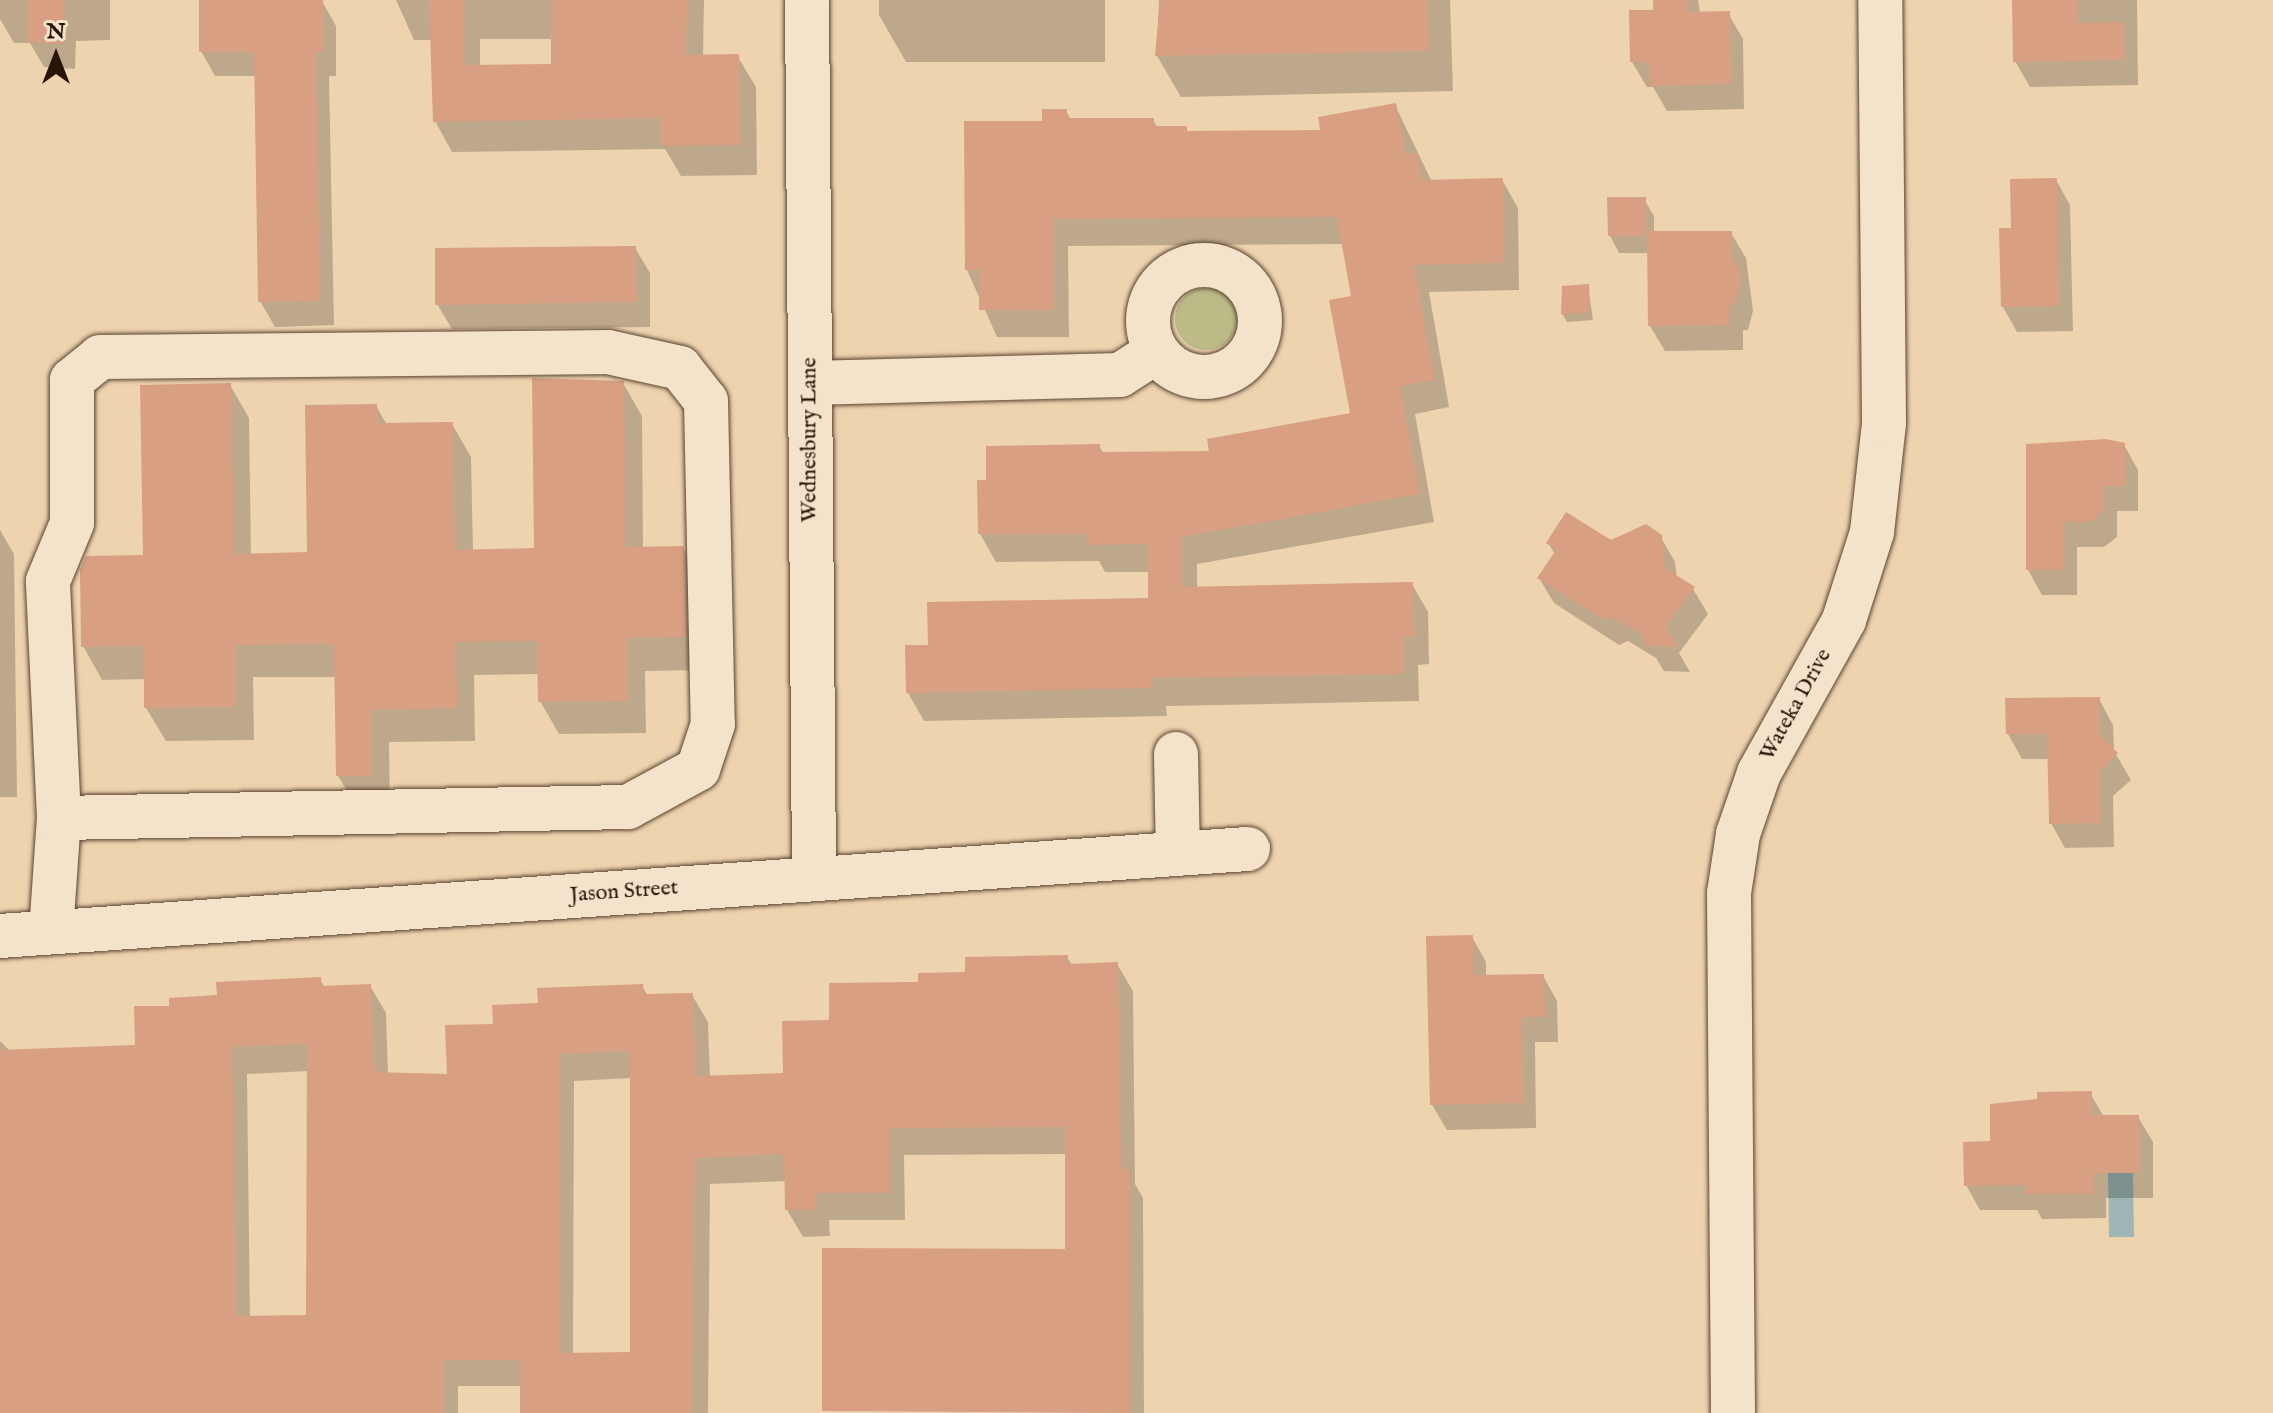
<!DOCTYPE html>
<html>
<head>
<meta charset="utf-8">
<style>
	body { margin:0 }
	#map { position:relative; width:2273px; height:1413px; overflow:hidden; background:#eed3af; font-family:"IM FELL English",serif }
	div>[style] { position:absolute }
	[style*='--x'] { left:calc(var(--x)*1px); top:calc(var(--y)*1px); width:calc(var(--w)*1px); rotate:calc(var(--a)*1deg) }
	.green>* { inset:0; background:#bcbb88 }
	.round { border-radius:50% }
	.water>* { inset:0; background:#9eb6b6 }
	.shadow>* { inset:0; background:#0003 }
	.building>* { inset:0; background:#d89f82 }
	.roads { filter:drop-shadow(0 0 2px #5a4431) drop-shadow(0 0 2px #5a4431) }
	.minor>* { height:44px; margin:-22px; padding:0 22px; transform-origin:22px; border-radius:22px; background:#f4e2cb }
	.minor>.ring { margin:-22px; padding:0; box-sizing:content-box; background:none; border:44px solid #f4e2cb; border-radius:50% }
	span { translate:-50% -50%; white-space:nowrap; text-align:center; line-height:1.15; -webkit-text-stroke:6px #f4e2cb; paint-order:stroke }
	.street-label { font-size:22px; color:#291507 }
	.north { position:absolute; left:16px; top:16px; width:80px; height:80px; -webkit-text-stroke:6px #f4e2cb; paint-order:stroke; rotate:0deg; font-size:22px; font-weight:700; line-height:32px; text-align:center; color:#291507 }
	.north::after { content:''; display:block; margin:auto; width:28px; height:36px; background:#291507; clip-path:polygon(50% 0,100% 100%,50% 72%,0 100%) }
</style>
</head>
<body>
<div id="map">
	<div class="green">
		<div class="round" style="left:1175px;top:288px;width:62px;height:62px"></div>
	</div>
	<div class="water">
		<div style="clip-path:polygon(2108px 1173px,2133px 1173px,2134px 1237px,2109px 1237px)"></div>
	</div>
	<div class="shadow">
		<div style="clip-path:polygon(0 0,110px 0,110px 40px,76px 41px,75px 69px,44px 67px,30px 43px,14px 43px,0 19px)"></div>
		<div style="clip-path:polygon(evenodd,396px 0,704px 0,703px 57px,738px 57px,756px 87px,757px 175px,681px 176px,665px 149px,452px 152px,435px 121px,432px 40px,414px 40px,396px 0,480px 39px,553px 39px,553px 66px,480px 67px,480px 39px)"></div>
		<div style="clip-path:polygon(879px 0,1105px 0,1105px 62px,906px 62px,879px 15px)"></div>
		<div style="clip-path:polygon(1159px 0,1450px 0,1453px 91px,1181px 97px,1157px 56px)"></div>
		<div style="clip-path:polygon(1655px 0,1698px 0,1700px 14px,1728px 13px,1743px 39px,1744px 109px,1667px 111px,1653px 87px,1647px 87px,1632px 62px,1655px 12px)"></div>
		<div style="clip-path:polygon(2014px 0,2137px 0,2138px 85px,2030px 87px,2015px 61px)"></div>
		<div style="clip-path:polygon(322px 1px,336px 26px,336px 76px,329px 76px,334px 325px,275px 327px,260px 301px,256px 76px,215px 76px,201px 51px)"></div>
		<div style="clip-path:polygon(1395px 105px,1432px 182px,1502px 180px,1518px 208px,1519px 290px,1429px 292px,1449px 407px,1415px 414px,1434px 522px,1197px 564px,1197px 589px,1412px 584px,1428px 612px,1429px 664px,1418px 665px,1419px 701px,1166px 706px,1167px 716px,924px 721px,908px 693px,930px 647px,1150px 600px,1150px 572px,1105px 572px,1099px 561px,996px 562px,980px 534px,1099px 446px,1104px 454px,1212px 453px,1352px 415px,1354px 298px,1344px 244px,1068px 246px,1069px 337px,997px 337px,967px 270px,1044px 122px,1066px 111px,1071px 120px,1153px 120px,1158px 128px,1186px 128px,1189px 133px,1323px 132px)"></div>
		<div style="clip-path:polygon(2056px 180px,2070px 205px,2073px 331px,2017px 332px,2003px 307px,2013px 230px)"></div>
		<div style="clip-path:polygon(1644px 199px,1654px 216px,1654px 233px,1731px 233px,1746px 258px,1753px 311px,1748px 330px,1743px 330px,1743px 350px,1665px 351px,1650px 326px,1649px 253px,1619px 253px,1610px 236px)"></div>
		<div style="clip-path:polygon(635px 248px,650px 273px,650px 327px,452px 329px,437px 304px)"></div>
		<div style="clip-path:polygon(1588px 286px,1593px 320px,1567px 322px,1563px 315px)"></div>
		<div style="clip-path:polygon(623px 383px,642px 416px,643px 549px,683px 548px,702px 582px,704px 670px,645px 671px,646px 733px,559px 734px,540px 701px,539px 674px,474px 675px,475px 741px,389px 742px,390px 808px,358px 809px,338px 776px,337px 677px,253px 677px,254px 740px,166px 741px,146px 708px,146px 679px,102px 680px,83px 646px,145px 557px,230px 385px,249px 418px,251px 555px,309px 554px,376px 406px,387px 425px,452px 424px,471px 457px,473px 551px,536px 550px)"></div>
		<div style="clip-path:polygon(2124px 445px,2138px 470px,2138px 511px,2117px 511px,2117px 537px,2104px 547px,2077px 547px,2077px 595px,2042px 595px,2028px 570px,2028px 446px)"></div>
		<div style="clip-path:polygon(0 530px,14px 554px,17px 797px,0 797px)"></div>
		<div style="clip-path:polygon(1660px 536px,1675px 562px,1677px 578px,1693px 589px,1708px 614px,1679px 653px,1690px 672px,1664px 671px,1656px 658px,1628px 641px,1619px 645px,1554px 603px,1539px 578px,1555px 555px,1549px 544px)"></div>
		<div style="clip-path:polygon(2099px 699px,2113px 725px,2114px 751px,2131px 780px,2113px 796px,2114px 847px,2065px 848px,2051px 823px,2050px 759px,2022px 759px,2008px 734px)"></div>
		<div style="clip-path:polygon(1472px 937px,1486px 962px,1486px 977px,1543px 976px,1557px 1001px,1558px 1042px,1535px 1042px,1536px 1128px,1447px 1130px,1432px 1105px)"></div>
		<div style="clip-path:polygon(evenodd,1067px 957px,1072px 965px,1117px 964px,1133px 991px,1135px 1184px,1143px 1198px,1144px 1413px,824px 1410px,1067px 1251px,1067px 1154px,904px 1155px,905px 1220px,829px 1220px,830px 1236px,803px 1237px,787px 1210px,787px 1181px,710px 1184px,708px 1413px,522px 1413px,522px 1386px,458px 1386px,458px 1413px,0 1413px,0 1041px,11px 1052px,137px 1047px,171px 1008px,320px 979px,325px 988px,370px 986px,386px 1013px,388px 1075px,449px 1076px,495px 1026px,540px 1005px,642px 986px,648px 996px,692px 995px,708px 1022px,710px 1078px,785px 1075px,831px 1022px,920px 984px,1067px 957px,309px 1071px,308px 1317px,250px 1318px,247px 1074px,309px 1071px,1067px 957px,632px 1078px,632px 1354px,573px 1355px,574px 1081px,632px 1078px)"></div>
		<div style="clip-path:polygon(2090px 1093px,2104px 1117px,2138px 1117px,2153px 1142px,2153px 1198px,2106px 1198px,2106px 1218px,2042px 1219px,2037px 1210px,1980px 1210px,1966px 1185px,1992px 1143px,2039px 1101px)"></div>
	</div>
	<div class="building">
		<div style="clip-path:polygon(27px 0,63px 0,62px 44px,27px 42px)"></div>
		<div style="clip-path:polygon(199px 0,323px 0,323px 52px,316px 52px,320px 301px,258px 302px,254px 52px,199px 52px)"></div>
		<div style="clip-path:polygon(429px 0,464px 0,463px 65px,551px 64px,551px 0,687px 0,686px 55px,739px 54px,741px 145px,661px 146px,660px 118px,433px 122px)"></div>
		<div style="clip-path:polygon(1160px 0,1427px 0,1430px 51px,1155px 56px)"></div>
		<div style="clip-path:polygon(1653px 0,1687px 0,1687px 12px,1730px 11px,1731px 84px,1650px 86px,1650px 62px,1630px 62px,1629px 10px,1653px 10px)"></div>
		<div style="clip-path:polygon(2012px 0,2077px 0,2077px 23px,2124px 22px,2125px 60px,2013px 62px)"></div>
		<div style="clip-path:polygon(1396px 103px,1406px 155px,1417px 153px,1422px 180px,1503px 178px,1504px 263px,1414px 265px,1435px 380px,1400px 386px,1420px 494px,1182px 537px,1182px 587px,1413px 582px,1415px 637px,1403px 637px,1404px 674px,1152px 678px,1152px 688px,906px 693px,905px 645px,928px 645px,927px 602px,1148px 598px,1148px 544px,1087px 545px,1087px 534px,978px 534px,977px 480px,986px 480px,986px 446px,1100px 444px,1100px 452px,1209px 451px,1207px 439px,1350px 413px,1329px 300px,1351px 296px,1337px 217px,1054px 219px,1054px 310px,979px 310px,979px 270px,965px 270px,964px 121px,1042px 121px,1042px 109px,1067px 109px,1067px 118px,1154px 118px,1154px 126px,1187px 126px,1187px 131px,1320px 130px,1318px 117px)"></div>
		<div style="clip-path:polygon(2057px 178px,2059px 306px,2001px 307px,1999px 228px,2011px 228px,2010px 179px)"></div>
		<div style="clip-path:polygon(1607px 197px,1646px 197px,1646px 236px,1608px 236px)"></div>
		<div style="clip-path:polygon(1647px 231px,1732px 231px,1732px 258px,1742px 278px,1734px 305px,1729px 305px,1729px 325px,1648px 326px)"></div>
		<div style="clip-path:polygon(636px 246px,637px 302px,435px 305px,435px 248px)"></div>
		<div style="clip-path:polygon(1589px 284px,1590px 312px,1561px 315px,1562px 286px)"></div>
		<div style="clip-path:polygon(532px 378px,624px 381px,626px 547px,684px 546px,686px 637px,627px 638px,628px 701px,538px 702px,537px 641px,456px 642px,457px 708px,371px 710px,372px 776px,336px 776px,334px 644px,235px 645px,236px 707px,144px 708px,144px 646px,81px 647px,80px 570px,86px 556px,143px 555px,140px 385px,231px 383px,234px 554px,307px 552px,305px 405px,377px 404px,378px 423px,453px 422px,455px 550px,534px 548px)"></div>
		<div style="clip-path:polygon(2106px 439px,2125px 443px,2125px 486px,2104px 486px,2104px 511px,2090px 522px,2064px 522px,2064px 570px,2026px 570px,2026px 444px)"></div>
		<div style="clip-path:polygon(1566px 512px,1611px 540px,1646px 524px,1662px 535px,1665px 568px,1695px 587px,1666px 626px,1678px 647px,1647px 646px,1642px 634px,1612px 617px,1604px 620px,1537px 578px,1556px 550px,1546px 543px)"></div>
		<div style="clip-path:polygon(2100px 697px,2100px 735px,2118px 753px,2100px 771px,2101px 823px,2049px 824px,2047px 734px,2006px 734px,2005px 698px)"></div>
		<div style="clip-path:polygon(1473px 935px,1473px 975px,1544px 974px,1545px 1017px,1522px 1017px,1523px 1103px,1430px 1105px,1426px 936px)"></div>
		<div style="clip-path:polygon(evenodd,1068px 955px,1068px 964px,1118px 962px,1121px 1169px,1129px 1169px,1130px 1413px,822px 1411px,822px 1248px,1065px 1249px,1065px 1127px,890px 1128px,890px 1193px,815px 1193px,815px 1210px,785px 1210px,784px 1154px,695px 1158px,692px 1413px,520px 1413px,520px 1360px,443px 1360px,444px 1413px,0 1413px,0 1050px,135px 1045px,134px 1006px,169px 1006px,169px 998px,217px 995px,216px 982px,321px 977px,321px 986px,371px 984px,375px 1072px,447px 1074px,445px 1025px,493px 1024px,492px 1005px,538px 1003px,537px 988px,643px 984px,644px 994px,693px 993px,696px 1076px,783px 1073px,782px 1021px,829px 1020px,829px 983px,918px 982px,918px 973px,965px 972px,965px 957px,1068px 955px,307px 1044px,306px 1315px,236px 1316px,232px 1047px,307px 1044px,1068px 955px,630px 1051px,630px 1352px,559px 1353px,559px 1054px,630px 1051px)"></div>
		<div style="clip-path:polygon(2092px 1091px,2092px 1115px,2139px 1115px,2140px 1173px,2093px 1173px,2093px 1194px,2026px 1194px,2025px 1185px,1964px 1186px,1963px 1142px,1990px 1141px,1990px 1104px,2037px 1099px,2037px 1092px)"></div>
	</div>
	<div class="roads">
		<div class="minor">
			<div style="--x:807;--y:0;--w:879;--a:89.54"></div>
			<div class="ring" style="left:1148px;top:265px;width:68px;height:68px"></div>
			<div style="--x:810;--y:383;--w:310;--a:-1.5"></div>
			<div style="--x:1120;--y:375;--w:43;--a:-32.6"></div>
			<div style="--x:1176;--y:754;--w:100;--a:88.9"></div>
			<div style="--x:51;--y:932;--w:114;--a:-86"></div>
			<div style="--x:59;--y:818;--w:237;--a:-92.7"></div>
			<div style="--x:48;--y:581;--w:63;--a:-67.5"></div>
			<div style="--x:72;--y:523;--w:143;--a:-90"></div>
			<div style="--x:72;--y:380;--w:36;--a:-39"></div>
			<div style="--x:100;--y:357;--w:508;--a:-0.56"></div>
			<div style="--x:608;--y:352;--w:74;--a:12.5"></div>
			<div style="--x:680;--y:368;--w:42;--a:51.8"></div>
			<div style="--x:706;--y:401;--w:323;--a:88.8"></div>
			<div style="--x:713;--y:724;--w:47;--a:108.4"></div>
			<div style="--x:698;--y:769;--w:80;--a:151.5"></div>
			<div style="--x:628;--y:807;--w:569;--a:178.89"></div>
			<div style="--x:0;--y:936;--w:1251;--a:-3.99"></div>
			<div style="--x:1733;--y:1413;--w:520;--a:-90.44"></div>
			<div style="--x:1729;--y:893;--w:60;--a:-81.3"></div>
			<div style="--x:1738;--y:834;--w:65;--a:-71"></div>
			<div style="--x:1759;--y:773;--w:175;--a:-60.9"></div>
			<div style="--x:1844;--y:620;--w:92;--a:-72.3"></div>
			<div style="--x:1872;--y:532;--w:110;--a:-83.7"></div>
			<div style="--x:1884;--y:423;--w:423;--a:-90.5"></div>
		</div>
	</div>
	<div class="street-label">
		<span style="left:810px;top:440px;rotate:-90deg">Wednesbury Lane</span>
		<span style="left:1796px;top:705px;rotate:-61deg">Wateka Drive</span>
		<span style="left:624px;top:892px;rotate:-4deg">Jason Street</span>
	</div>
	<div class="north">N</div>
</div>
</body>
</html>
